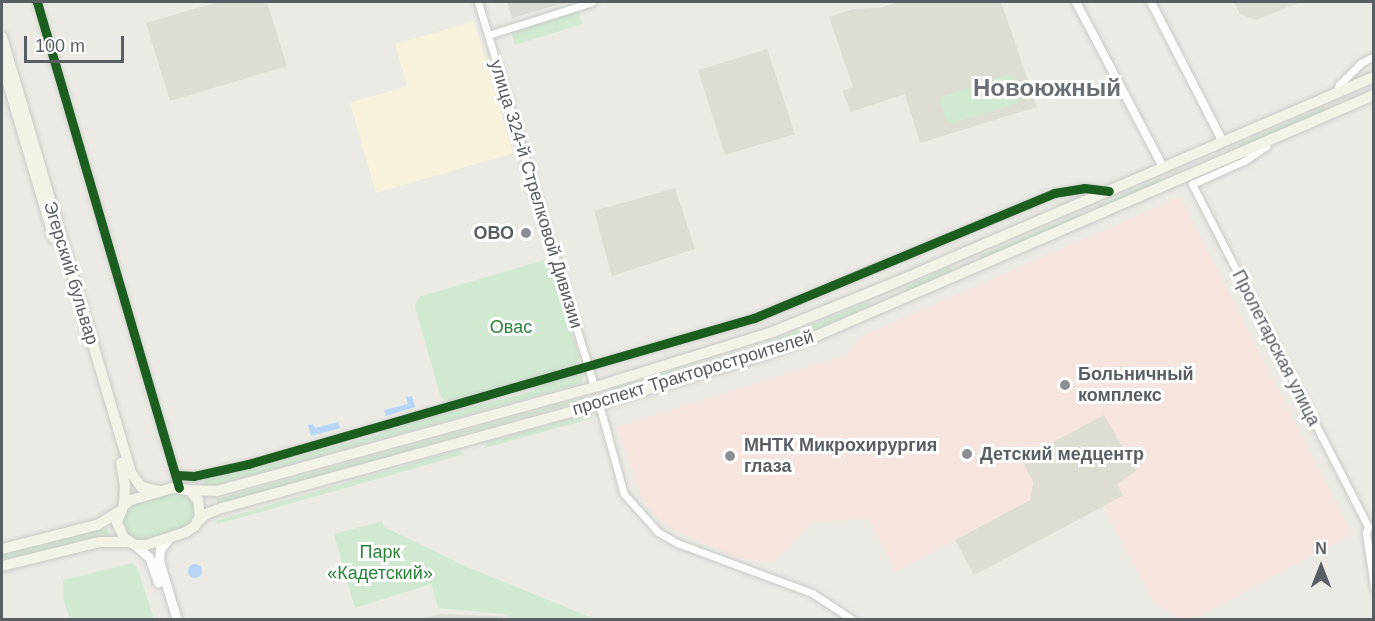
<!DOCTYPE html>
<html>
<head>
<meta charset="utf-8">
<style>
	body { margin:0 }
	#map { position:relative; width:1375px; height:621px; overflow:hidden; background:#ebeae4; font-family:Arial,sans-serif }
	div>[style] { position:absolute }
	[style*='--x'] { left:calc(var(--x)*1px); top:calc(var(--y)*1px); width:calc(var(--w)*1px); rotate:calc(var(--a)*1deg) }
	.commercial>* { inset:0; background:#f6f2dc }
	.industrial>* { inset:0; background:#dbd9d4 }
	.education>* { inset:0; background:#ddddd4 }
	.medical>* { inset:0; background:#f5e5de }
	.green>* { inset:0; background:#d0e9d0 }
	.water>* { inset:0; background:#b6d5f7 }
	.round { border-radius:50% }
	.roads { filter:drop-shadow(0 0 2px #c8c9c8) drop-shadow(0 0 2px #c8c9c8) }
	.minor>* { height:7px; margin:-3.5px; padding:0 3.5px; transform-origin:3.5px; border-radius:3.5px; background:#fcfcfb }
	.tertiary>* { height:8px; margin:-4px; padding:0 4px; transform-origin:4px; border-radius:4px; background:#fcfcfb }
	.secondary>* { height:9px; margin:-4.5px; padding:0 4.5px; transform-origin:4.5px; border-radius:4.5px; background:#fcfcfb }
	.primary>* { height:10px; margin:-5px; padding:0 5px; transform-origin:5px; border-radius:5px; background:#f2f2e7 }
	.cycleway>* { height:9px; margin:-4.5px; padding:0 4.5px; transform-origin:4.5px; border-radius:4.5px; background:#1b5e20 }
	.dots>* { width:16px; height:16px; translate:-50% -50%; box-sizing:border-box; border:3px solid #fff; border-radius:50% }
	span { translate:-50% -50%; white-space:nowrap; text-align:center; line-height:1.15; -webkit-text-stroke:6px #fff; paint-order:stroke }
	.street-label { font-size:18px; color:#595d64 }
	.poi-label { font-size:18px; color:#595d64; font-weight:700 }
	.right { translate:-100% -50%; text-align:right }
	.left { translate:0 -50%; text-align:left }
	.park-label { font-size:18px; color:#2b8238 }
	.district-label { font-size:24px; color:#6a6f76; font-weight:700 }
	.frame { position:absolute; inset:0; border:3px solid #595d64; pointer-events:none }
	.north { position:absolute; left:1291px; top:537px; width:60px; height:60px; -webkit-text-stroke:4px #fff; paint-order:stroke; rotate:0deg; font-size:16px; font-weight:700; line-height:24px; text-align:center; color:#595d64 }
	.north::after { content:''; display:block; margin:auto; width:21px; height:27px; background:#595d64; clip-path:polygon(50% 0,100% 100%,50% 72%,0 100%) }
	.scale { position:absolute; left:24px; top:36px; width:100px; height:27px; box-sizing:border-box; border:3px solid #595d64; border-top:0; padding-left:8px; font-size:18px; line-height:21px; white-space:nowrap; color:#595d64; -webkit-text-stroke:4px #fff; paint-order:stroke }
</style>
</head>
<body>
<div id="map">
	<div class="commercial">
		<div style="clip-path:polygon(474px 21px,513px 153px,376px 193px,350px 103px,407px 86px,395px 44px)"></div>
	</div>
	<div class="industrial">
		<div style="clip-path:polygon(507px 2px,567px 2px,512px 18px)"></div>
	</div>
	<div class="education">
		<div style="clip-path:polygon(218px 2px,267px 2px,287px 66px,170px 101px,146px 23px)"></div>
		<div style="clip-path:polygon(899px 2px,1001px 2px,1037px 107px,920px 143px,905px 94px,851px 112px,842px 91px,853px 87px,829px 17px,853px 9px,879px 8px)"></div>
		<div style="clip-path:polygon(1234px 2px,1301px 2px,1256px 20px,1240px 14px)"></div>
		<div style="clip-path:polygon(767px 49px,795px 134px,725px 155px,698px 70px)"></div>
		<div style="clip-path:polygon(675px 188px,695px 249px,612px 276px,594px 211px)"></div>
		<div style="clip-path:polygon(1105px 414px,1137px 471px,1123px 496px,974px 575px,955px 540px,1030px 500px,1033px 482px,1021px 459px)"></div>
		<div style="clip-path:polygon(440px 614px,502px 616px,505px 619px,418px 619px)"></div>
	</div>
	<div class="medical">
		<div style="clip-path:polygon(1180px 197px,1352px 534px,1194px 619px,1182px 619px,1154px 603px,1103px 506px,1123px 496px,1117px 484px,1136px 471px,1104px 415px,1021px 459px,1033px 482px,1030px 500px,895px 572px,869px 519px,813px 522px,774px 562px,742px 559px,674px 531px,655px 516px,642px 499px,617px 427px,846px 355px,863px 336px)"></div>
	</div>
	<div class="green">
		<div style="clip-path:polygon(578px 11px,582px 24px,515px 45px,511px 32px)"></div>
		<div style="clip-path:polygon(1009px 74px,1016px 78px,1022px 95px,1018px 103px,952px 123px,947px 122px,940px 102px,941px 97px)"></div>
		<div style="clip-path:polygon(1324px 107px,1325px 110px,1241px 147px,1239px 144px)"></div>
		<div style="clip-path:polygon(1161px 178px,1163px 182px,1099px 209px,1098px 206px)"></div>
		<div style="clip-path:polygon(1079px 214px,1080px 217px,981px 260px,979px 256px)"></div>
		<div style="clip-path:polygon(544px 260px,551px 263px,579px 358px,574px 367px,449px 402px,441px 398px,415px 306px,419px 297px)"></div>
		<div style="clip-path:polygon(950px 266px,953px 271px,907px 292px,905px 287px)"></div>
		<div style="clip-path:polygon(868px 302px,870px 306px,804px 335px,710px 365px,615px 392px,613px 388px,760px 345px)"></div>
		<div style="clip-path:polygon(580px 374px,583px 375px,582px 383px,213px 486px,201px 486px,208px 477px,249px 466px,252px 468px,380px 434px,381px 429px,534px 391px,535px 386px)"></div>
		<div style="clip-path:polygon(584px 397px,585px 400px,218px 505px,216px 499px)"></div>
		<div style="clip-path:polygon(591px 413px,593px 418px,485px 448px,487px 442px)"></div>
		<div style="clip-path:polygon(458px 450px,465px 454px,218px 524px,215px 521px)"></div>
		<div style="clip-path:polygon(177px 491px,186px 494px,194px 504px,194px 520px,189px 527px,143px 542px,132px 539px,122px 527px,123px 514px,127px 508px,133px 503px)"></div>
		<div style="clip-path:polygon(382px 521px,384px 527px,467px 567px,595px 619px,510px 619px,505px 614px,438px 608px,431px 584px,355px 608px,334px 534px)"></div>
		<div style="clip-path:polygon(108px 528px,109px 535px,2px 561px,2px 554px)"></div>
		<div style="clip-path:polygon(133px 563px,137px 567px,154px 619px,70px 619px,64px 602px,63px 580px)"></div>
	</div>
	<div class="water">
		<div style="clip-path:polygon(412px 396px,415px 407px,386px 416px,384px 410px,408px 404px,406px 397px)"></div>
		<div style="clip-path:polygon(338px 422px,340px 428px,311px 436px,308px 425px,313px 424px,315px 428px)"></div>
		<div class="round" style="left:188px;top:564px;width:14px;height:14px"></div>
	</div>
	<div class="roads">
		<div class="minor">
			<div style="--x:37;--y:2;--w:506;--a:73.71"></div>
			<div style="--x:478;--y:2;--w:402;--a:73.2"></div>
			<div style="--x:488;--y:35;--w:109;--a:-17.6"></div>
			<div style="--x:1336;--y:93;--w:9;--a:-69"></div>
			<div style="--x:1339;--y:85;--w:31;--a:-45"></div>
			<div style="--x:1361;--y:63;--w:15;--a:-28"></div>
			<div style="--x:1192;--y:184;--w:385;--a:62.8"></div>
			<div style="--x:1368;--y:526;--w:7;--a:106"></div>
			<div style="--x:1366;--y:533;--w:55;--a:81.6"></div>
			<div style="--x:1192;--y:184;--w:57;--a:-23.9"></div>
			<div style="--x:1244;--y:161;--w:27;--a:-34"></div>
			<div style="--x:599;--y:404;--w:93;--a:74.5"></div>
			<div style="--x:624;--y:494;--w:51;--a:48.2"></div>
			<div style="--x:658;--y:532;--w:22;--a:30"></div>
			<div style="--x:677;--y:543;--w:144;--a:20.3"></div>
			<div style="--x:812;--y:593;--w:49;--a:33.4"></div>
			<div style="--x:177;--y:475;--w:17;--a:3"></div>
			<div style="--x:194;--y:476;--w:55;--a:-12.5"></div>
			<div style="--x:248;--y:464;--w:527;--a:-16.09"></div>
			<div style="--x:754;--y:318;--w:325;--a:-22.6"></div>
			<div style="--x:1054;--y:193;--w:30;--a:-9"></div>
			<div style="--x:1084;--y:188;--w:23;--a:7"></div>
		</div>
		<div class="tertiary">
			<div style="--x:1076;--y:2;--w:187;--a:62.2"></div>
			<div style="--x:1151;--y:2;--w:157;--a:62.8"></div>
		</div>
		<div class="secondary">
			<div style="--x:169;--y:538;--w:14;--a:129"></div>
			<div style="--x:160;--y:549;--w:12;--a:95"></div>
			<div style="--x:159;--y:561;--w:62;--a:73"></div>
			<div style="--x:135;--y:545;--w:18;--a:41"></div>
			<div style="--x:149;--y:557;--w:27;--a:70"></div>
		</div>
		<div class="primary">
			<div style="--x:2;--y:37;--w:455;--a:73.5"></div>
			<div style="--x:131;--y:473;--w:17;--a:54"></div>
			<div style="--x:141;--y:487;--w:19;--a:12"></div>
			<div style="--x:2;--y:63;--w:183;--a:73.5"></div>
			<div style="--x:121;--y:463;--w:22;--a:80"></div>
			<div style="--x:125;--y:485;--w:20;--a:93"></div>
			<div style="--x:172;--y:488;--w:17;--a:7"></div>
			<div style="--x:189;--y:490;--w:13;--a:48"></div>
			<div style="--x:198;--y:500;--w:16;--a:83"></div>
			<div style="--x:200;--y:516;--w:11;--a:117"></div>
			<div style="--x:195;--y:526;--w:11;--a:146"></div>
			<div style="--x:186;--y:532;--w:42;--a:162"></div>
			<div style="--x:146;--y:545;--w:11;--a:180"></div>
			<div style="--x:135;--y:545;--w:13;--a:-148"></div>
			<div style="--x:124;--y:538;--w:17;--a:-114"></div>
			<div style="--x:117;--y:522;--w:18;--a:-68"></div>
			<div style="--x:124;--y:505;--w:9;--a:-36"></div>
			<div style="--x:131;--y:500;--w:43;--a:-16.3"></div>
			<div style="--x:189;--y:490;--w:28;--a:2"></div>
			<div style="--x:217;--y:491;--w:402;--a:-15.4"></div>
			<div style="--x:605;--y:384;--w:173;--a:-17.2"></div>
			<div style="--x:770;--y:333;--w:126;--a:-21.9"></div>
			<div style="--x:887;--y:286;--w:530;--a:-23.23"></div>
			<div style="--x:197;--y:522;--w:12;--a:-42"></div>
			<div style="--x:206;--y:514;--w:17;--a:-21"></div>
			<div style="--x:222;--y:508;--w:391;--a:-15.4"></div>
			<div style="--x:599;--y:404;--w:181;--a:-16.7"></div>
			<div style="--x:772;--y:352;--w:47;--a:-20"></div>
			<div style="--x:816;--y:336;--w:608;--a:-23.36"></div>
			<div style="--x:2;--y:549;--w:98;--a:-14.2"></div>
			<div style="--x:97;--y:525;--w:27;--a:-31"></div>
			<div style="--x:2;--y:566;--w:101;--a:-13.8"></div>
			<div style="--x:100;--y:542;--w:29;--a:0"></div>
		</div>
	</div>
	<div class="cycleway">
		<div style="--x:37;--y:2;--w:506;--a:73.71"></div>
		<div style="--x:177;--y:475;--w:17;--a:3"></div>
		<div style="--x:194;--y:476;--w:55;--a:-12.5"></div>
		<div style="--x:248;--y:464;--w:527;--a:-16.09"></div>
		<div style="--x:754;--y:318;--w:325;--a:-22.6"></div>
		<div style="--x:1054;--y:193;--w:30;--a:-9"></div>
		<div style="--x:1084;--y:188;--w:25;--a:7"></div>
	</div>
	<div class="dots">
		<div style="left:526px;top:233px;background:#8c8e91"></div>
		<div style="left:1065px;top:385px;background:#8c8e91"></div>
		<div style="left:967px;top:454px;background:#8c8e91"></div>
		<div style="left:730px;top:456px;background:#8c8e91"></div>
	</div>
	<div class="street-label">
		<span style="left:536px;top:194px;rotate:73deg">улица 324-й Стрелковой Дивизии</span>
		<span style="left:71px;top:273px;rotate:73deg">Эгерский бульвар</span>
		<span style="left:1276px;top:348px;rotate:63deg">Пролетарская улица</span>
		<span style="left:693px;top:373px;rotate:-17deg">проспект Тракторостроителей</span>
	</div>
	<div class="poi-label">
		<span class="right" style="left:514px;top:233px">ОВО</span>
		<span class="left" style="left:1078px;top:385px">Больничный<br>комплекс</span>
		<span class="left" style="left:744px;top:456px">МНТК Микрохирургия<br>глаза</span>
		<span class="left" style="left:980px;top:454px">Детский медцентр</span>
	</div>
	<div class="park-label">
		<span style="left:511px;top:327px">Овас</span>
		<span style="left:380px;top:563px">Парк<br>«Кадетский»</span>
	</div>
	<div class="district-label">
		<span style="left:1047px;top:88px">Новоюжный</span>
	</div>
	<div class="frame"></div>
	<div class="north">N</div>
	<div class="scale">100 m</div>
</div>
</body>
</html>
